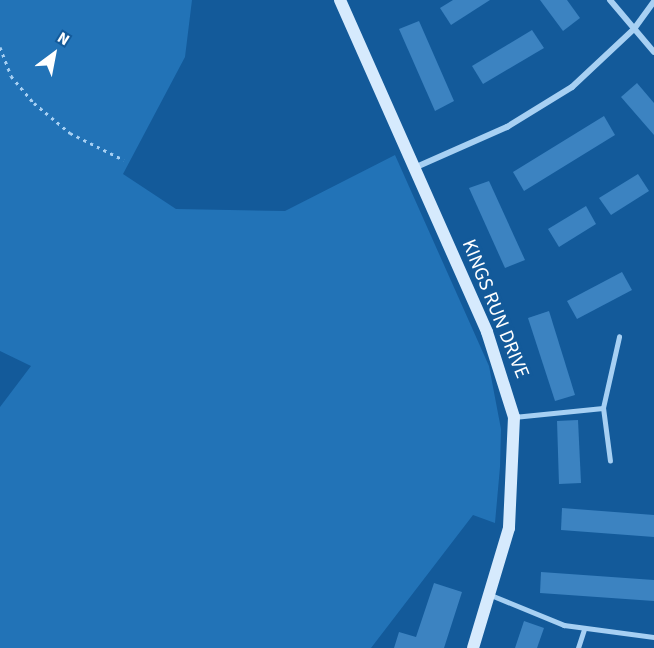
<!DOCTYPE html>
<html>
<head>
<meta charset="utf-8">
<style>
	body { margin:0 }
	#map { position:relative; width:654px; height:648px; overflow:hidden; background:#135a9a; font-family:"Source Sans 3",sans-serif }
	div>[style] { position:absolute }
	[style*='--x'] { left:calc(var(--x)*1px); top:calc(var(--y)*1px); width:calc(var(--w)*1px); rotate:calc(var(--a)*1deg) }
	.green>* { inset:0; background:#2273b7 }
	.building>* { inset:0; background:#3c83c1 }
	.path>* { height:3px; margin-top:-1.5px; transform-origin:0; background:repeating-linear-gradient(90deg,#a7d0f3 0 3px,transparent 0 7.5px) }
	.lane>* { height:4.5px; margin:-2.25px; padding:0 2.25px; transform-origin:2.25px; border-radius:2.25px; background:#a7d0f3 }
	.street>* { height:6px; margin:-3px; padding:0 3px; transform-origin:3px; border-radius:3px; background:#a7d0f3 }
	.secondary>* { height:12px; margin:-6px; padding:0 6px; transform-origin:6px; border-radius:6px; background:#d6eafd }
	span { translate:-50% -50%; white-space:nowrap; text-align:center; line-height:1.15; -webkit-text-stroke:6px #135a9a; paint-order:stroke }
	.street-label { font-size:20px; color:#fff }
	.north { position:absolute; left:24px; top:24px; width:60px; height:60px; -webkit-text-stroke:4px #135a9a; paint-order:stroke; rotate:32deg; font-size:16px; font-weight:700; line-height:24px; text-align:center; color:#fff }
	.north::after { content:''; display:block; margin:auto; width:21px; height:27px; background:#fff; clip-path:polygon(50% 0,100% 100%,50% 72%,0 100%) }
</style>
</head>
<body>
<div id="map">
	<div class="green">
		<div style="clip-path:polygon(0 0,192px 0,185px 57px,123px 174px,176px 209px,285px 211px,395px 155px,489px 366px,501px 429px,500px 467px,495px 523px,473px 515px,371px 648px,0 648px,0 407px,31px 366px,0 351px)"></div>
	</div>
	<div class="building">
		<div style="clip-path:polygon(453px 0,490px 0,451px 25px,440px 8px)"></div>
		<div style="clip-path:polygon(540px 0,567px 0,580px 18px,563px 31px)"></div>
		<div style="clip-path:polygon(419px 21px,454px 101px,435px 111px,399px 29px)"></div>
		<div style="clip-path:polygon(532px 30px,544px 48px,483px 84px,472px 66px)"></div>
		<div style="clip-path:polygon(637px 83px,654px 103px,654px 135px,621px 97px)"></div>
		<div style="clip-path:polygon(604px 116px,615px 135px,524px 191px,513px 172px)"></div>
		<div style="clip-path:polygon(638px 174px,649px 191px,611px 215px,599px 198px)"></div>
		<div style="clip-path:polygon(489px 181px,525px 260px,505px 268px,469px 188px)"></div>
		<div style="clip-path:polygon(586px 206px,596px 224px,559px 247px,548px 229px)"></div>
		<div style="clip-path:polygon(622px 272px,632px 290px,577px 319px,567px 301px)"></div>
		<div style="clip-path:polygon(549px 311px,575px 395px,555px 401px,528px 318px)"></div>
		<div style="clip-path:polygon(578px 420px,581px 483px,559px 484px,557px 421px)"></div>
		<div style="clip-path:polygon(562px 508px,654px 515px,654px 537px,561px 530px)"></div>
		<div style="clip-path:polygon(541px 572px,654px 580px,654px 601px,540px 593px)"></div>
		<div style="clip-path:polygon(434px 583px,462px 592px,444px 648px,394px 648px,399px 632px,416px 637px)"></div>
		<div style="clip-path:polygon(524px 621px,544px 628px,537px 648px,515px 648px)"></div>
	</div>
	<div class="path">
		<div style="--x:0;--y:47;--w:31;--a:69"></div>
		<div style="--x:11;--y:76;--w:35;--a:50"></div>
		<div style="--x:34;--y:103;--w:47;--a:39.8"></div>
		<div style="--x:70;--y:133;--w:60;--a:26.6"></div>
	</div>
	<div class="lane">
		<div style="--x:514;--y:417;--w:89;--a:-5.8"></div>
		<div style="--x:610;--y:461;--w:53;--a:-97.5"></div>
		<div style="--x:603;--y:408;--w:73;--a:-77.3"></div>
		<div style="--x:491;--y:595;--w:79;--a:22.3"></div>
		<div style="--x:564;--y:625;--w:91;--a:7.6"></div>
		<div style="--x:578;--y:648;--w:20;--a:-72"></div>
	</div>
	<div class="street">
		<div style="--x:610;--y:0;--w:68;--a:49.8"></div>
		<div style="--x:414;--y:168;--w:102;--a:-23.8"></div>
		<div style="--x:507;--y:127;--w:76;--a:-31.6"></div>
		<div style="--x:572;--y:87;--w:85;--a:-43.1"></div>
		<div style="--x:634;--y:29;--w:34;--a:-54"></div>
	</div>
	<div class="secondary">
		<div style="--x:340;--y:0;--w:363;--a:66.1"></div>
		<div style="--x:487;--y:332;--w:89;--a:72.4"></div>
		<div style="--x:514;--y:417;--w:111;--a:92.6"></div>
		<div style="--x:509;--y:528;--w:125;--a:106.7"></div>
	</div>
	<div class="street-label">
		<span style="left:495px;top:309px;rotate:68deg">KINGS RUN DRIVE</span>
	</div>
	<div class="north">N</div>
</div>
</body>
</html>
